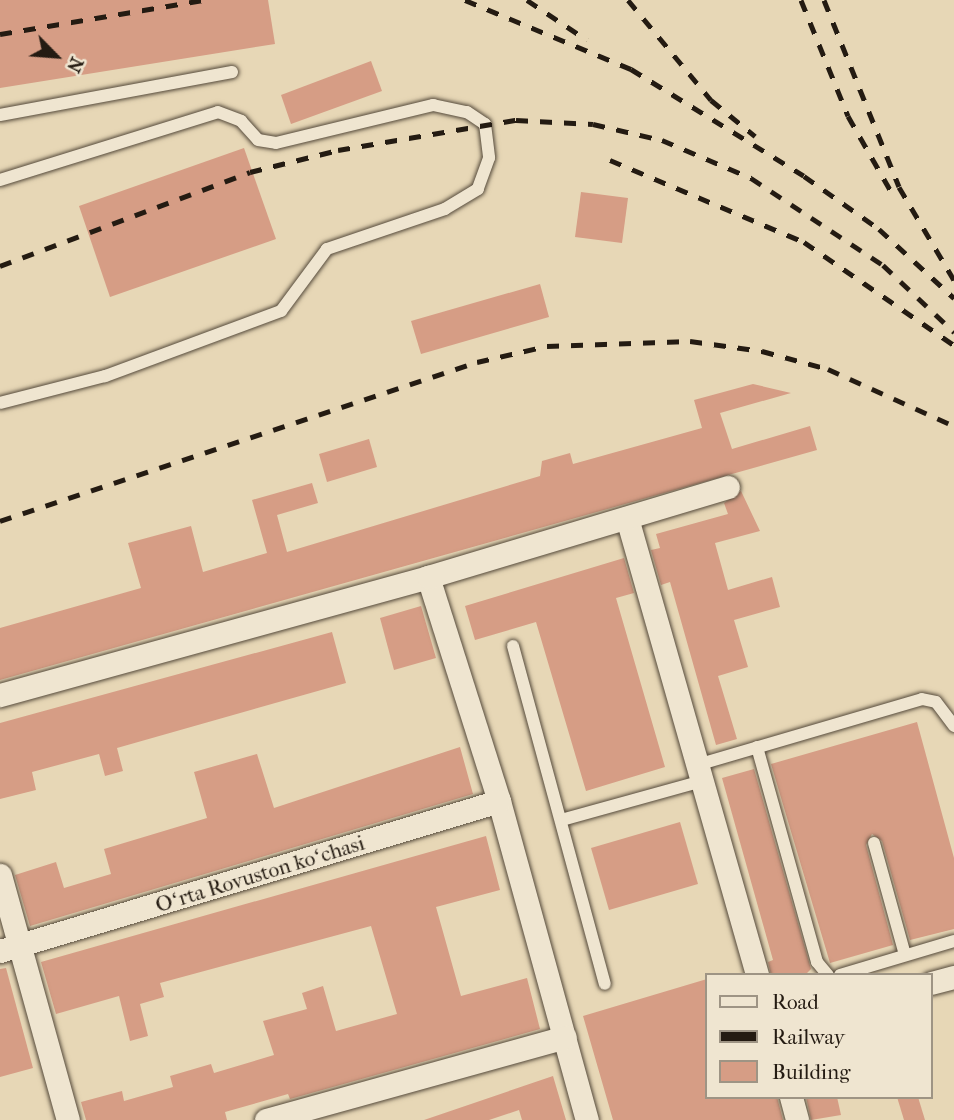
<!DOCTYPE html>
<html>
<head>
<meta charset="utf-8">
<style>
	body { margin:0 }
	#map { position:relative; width:954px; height:1120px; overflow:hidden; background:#e7d7b6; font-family:"IM FELL French Canon",serif }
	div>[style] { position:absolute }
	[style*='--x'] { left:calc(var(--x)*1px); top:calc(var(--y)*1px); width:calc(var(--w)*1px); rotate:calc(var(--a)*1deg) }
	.building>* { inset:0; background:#d69d85 }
	.roads { filter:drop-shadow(0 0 2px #554a3b) drop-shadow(0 0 2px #554a3b) }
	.service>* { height:12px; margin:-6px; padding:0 6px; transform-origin:6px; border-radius:6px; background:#efe5d0 }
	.minor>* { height:23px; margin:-11.5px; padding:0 11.5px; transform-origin:11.5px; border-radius:11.5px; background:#efe5d0 }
	.rail>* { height:5px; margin-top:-2.5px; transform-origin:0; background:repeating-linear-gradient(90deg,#241b12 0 12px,transparent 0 24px) }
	span { translate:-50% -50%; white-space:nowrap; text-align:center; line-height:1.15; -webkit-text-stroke:6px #efe5d0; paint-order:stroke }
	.street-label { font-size:21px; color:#241b12 }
	.legend { position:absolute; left:705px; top:973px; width:228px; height:126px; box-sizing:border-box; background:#efe5d0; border:2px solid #9e9484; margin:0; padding:9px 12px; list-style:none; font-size:21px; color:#241b12 }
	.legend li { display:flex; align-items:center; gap:14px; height:35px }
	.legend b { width:35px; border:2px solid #9e9484 }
	.north { position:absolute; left:21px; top:21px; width:70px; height:70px; -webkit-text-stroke:5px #efe5d0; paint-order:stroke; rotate:115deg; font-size:19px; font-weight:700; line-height:28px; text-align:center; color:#241b12 }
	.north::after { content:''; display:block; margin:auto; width:24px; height:32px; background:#241b12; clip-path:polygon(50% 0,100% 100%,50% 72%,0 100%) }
</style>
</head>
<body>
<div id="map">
	<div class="building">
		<div style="clip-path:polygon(0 0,268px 0,275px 44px,0 88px)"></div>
		<div style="clip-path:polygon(371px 61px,382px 91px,291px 124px,281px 95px)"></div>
		<div style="clip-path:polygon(244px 148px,276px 239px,110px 297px,79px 206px)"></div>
		<div style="clip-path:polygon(581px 192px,628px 198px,622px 243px,575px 237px)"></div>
		<div style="clip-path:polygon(540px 284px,549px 317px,421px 354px,411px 321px)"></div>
		<div style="clip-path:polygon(753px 384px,791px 393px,720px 413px,732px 449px,810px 426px,817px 450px,0 680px,0 628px,141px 588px,128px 543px,191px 526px,203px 572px,267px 553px,252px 500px,312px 483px,318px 503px,277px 515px,287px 552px,540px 476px,542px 461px,570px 453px,573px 464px,702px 428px,694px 400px)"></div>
		<div style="clip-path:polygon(369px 439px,377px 467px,327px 482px,319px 454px)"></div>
		<div style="clip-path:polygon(741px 491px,760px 531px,715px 543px,728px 590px,772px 577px,780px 607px,734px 620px,748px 667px,718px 676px,737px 739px,716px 745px,670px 582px,661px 585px,651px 550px,660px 548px,656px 534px,728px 514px,724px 503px)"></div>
		<div style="clip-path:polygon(624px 558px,634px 593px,616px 598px,665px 767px,586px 791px,536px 622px,475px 640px,465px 606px)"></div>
		<div style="clip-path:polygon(421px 606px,436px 658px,394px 670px,380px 618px)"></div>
		<div style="clip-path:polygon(332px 632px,346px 683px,117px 748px,123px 771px,105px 776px,99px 754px,32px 772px,36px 790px,0 799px,0 723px)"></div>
		<div style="clip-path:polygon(917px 722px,954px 858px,954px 929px,910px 940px,882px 841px,872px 834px,866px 845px,893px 945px,830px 963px,771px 764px)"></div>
		<div style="clip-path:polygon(460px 747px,473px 794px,30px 926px,15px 875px,56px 862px,64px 888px,111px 874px,104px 849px,207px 818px,194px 772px,257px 754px,274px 808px)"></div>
		<div style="clip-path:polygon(754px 769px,811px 969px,805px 975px,771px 975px,768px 962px,773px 960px,722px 778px)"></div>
		<div style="clip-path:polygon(680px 822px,698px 884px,609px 910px,591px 848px)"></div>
		<div style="clip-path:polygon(486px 836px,500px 890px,436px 907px,461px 996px,527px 978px,540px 1029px,290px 1099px,288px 1094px,225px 1112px,227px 1120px,86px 1120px,81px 1102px,122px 1091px,124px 1101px,173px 1087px,170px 1076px,211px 1064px,214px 1073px,274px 1055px,263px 1021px,307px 1009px,302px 993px,323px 986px,336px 1031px,397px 1014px,371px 926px,160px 983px,164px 997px,140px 1004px,148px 1036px,130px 1041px,119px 996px,56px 1014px,41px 962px)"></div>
		<div style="clip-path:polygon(6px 968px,33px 1068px,0 1077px,0 969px)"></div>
		<div style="clip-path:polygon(707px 979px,707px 1097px,777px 1097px,783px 1120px,613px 1120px,583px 1016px)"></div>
		<div style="clip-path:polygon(553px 1076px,566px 1120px,522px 1120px,519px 1110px,489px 1120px,424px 1120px)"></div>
		<div style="clip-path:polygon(806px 1097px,837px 1097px,841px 1115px,811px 1120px)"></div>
		<div style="clip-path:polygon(897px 1097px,918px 1097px,925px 1120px,904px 1120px)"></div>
	</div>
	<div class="roads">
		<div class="service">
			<div style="--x:0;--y:115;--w:236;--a:-10.5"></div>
			<div style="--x:0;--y:180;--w:228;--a:-17.3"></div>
			<div style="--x:218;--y:112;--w:25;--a:21"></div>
			<div style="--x:241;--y:121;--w:25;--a:48"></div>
			<div style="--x:258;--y:140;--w:18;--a:9"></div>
			<div style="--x:276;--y:143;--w:162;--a:-13.6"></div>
			<div style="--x:433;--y:105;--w:35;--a:12"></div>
			<div style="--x:467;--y:112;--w:22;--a:34"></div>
			<div style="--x:485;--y:124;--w:34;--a:83"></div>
			<div style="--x:489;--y:158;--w:33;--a:110"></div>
			<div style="--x:478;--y:189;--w:39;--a:149"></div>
			<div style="--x:445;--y:209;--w:125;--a:161.3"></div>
			<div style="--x:327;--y:249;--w:77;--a:126.6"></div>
			<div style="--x:281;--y:311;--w:188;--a:159.7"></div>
			<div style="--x:105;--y:376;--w:108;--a:165.6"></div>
			<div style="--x:513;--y:646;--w:350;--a:74.8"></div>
			<div style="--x:757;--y:747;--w:223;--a:74.4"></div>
			<div style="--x:817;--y:962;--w:17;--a:50"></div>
			<div style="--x:697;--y:765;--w:234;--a:-16.3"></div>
			<div style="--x:922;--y:699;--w:14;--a:12"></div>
			<div style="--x:936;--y:702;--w:30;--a:53"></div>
			<div style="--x:565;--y:819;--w:142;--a:-15.5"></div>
			<div style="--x:874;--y:843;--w:116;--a:74.5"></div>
			<div style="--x:840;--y:975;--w:119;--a:-16.6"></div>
		</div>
		<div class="minor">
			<div style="--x:627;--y:518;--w:475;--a:74.1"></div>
			<div style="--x:428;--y:577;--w:235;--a:72.4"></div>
			<div style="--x:499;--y:801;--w:331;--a:74.6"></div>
			<div style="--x:0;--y:695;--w:444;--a:-15.4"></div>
			<div style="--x:428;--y:577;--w:313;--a:-16.7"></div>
			<div style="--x:0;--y:875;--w:254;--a:74.5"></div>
			<div style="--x:0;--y:951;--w:521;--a:-16.73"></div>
			<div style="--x:931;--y:983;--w:24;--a:-15"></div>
			<div style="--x:791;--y:1097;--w:24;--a:75"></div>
			<div style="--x:266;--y:1120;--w:310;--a:-15.5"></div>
		</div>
	</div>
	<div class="rail">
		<div style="--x:465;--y:0;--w:180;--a:22.6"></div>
		<div style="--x:631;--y:69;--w:203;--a:31.7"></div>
		<div style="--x:804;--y:176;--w:92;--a:35.2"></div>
		<div style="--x:879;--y:229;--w:102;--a:42.6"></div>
		<div style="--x:527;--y:0;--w:72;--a:33.7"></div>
		<div style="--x:628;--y:0;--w:130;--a:50.3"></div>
		<div style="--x:711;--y:100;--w:57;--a:39.3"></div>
		<div style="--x:801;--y:0;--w:125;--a:67.9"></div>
		<div style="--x:848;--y:116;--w:89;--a:60.3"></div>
		<div style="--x:824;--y:0;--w:201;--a:68.1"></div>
		<div style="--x:899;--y:187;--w:108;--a:59.4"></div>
		<div style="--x:0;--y:34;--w:206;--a:-9.5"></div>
		<div style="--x:610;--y:160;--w:211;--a:22.9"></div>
		<div style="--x:804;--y:242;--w:182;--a:34.5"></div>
		<div style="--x:0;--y:266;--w:267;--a:-20.6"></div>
		<div style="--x:250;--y:172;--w:91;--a:-14"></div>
		<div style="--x:338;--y:150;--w:181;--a:-9.6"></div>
		<div style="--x:516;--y:120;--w:77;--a:3"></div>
		<div style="--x:593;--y:124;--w:71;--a:13.1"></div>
		<div style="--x:662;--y:140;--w:97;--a:23.1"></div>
		<div style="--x:751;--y:178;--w:158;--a:33.4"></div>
		<div style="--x:883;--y:265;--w:98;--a:43.3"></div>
		<div style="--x:0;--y:521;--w:503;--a:-18.43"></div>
		<div style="--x:477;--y:362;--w:72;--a:-12.9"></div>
		<div style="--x:547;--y:346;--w:143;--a:-2"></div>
		<div style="--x:690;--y:341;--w:73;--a:7.9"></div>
		<div style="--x:762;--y:351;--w:68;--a:15.3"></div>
		<div style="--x:828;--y:369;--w:138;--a:24.3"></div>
	</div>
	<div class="street-label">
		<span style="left:260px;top:874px;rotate:-17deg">Oʻrta Rovuston koʻchasi</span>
	</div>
	<ul class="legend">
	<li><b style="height:9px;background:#efe5d0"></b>Road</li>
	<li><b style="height:9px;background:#241b12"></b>Railway</li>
	<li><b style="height:19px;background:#d69d85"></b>Building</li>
	</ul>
	<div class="north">N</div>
</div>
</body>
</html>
